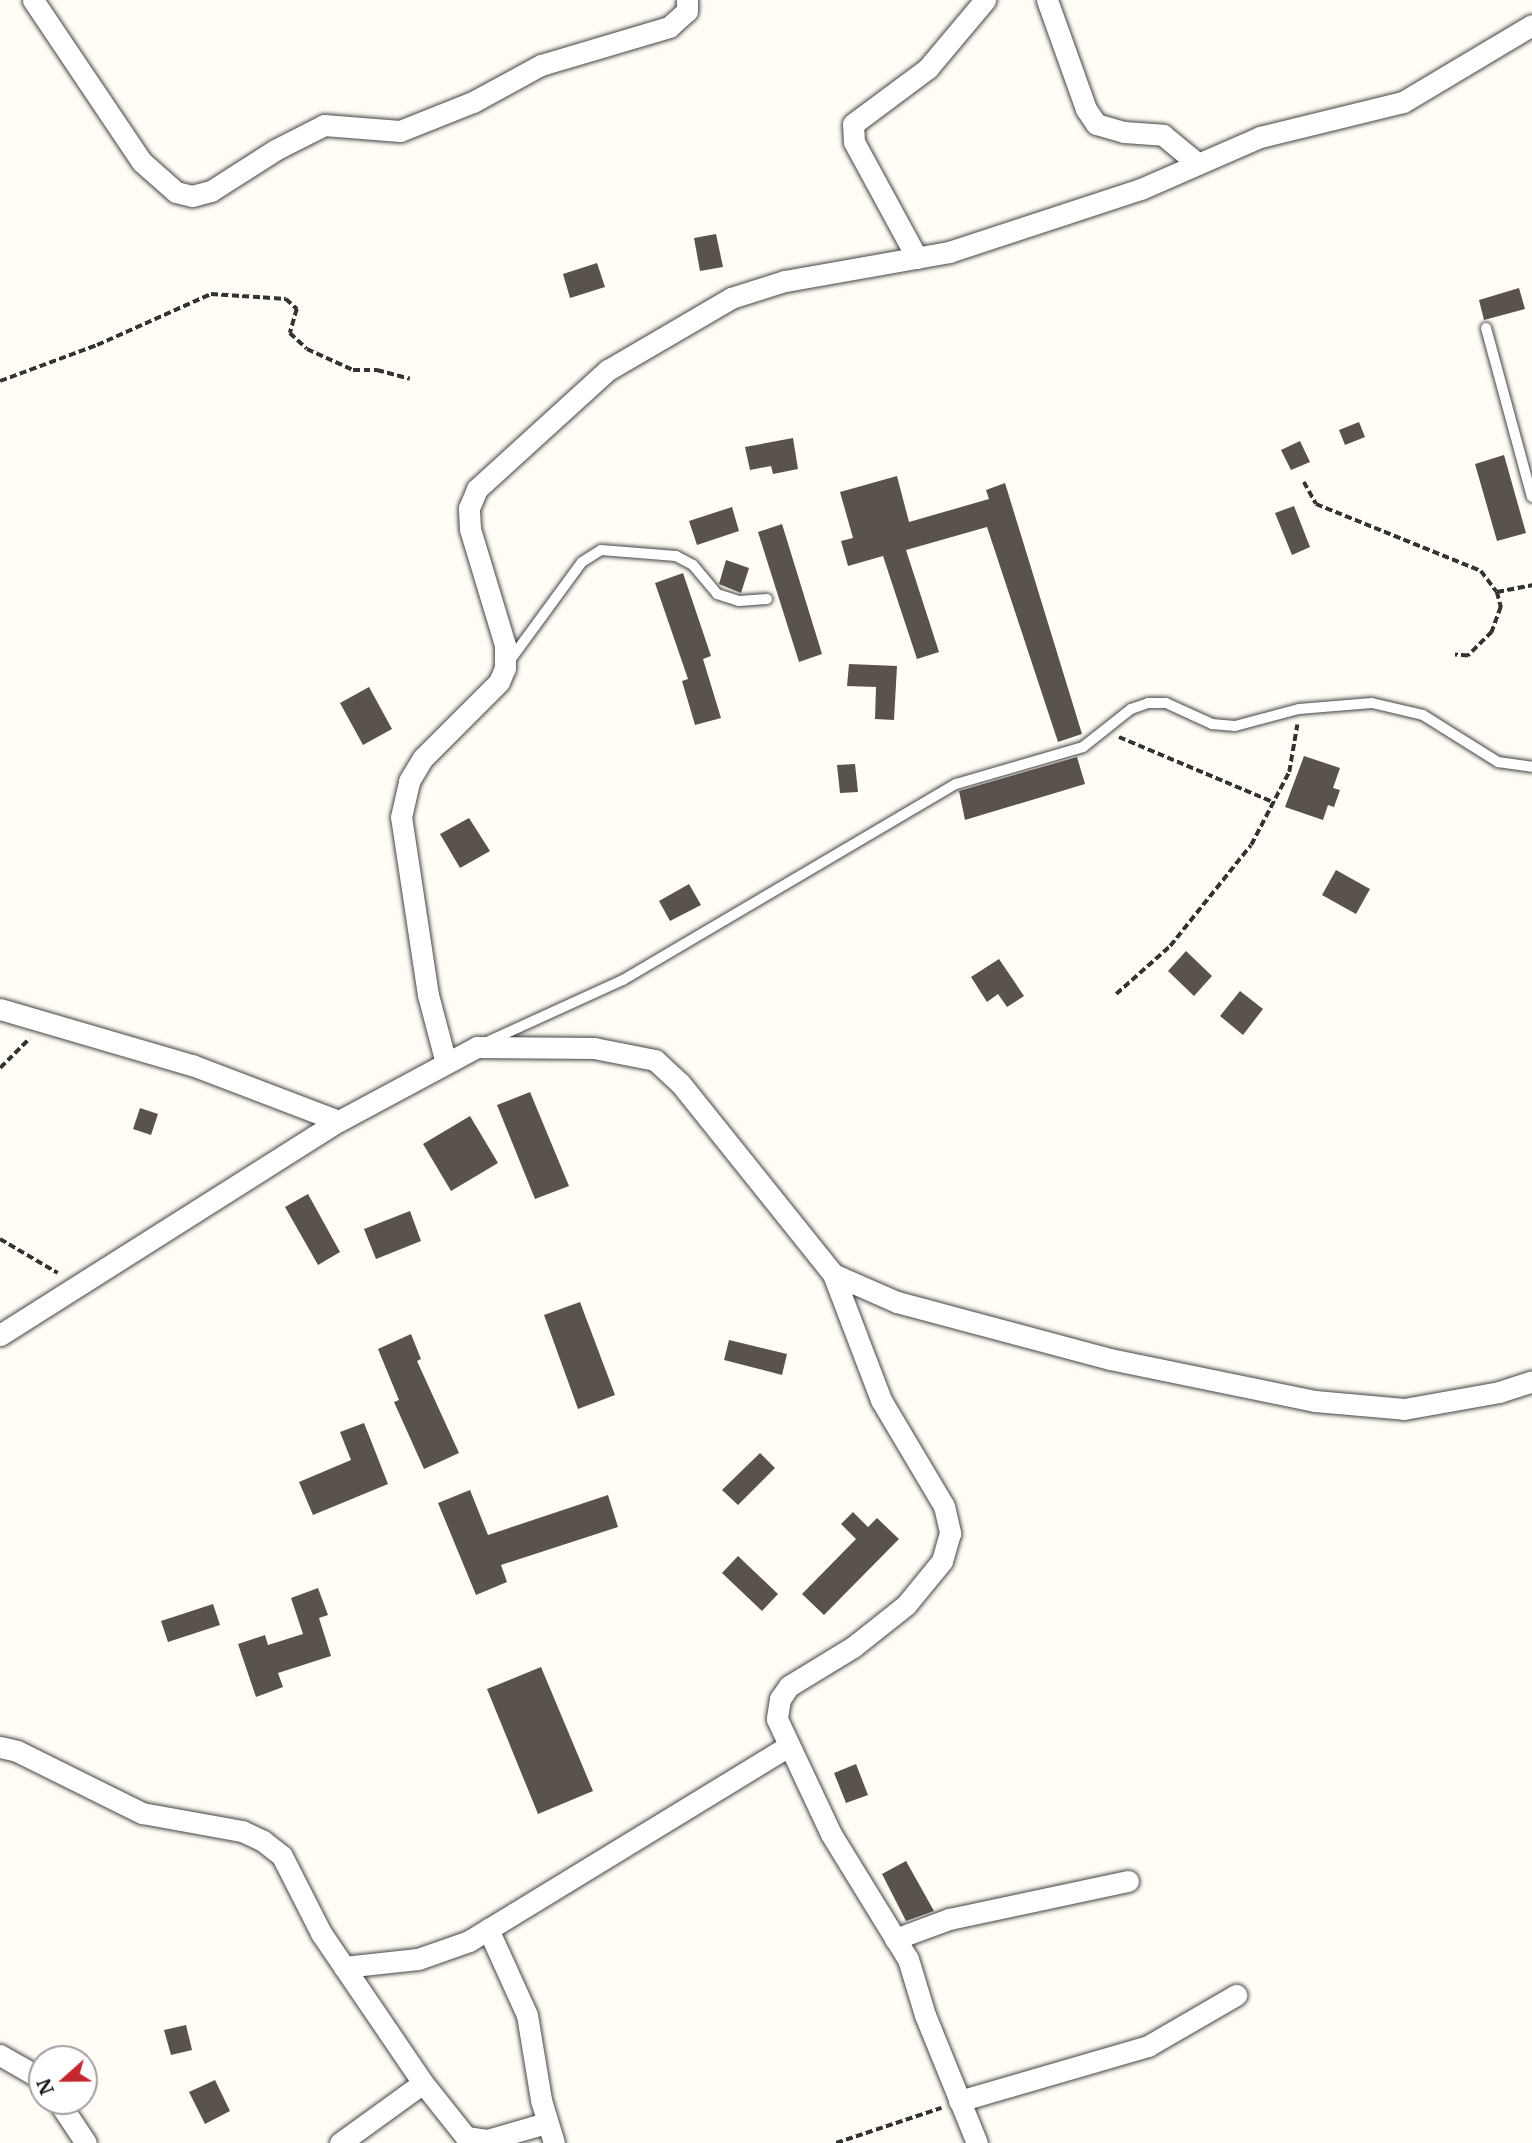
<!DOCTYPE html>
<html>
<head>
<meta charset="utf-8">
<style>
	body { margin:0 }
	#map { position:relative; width:1532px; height:2143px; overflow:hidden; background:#fffdf5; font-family:Merriweather,serif }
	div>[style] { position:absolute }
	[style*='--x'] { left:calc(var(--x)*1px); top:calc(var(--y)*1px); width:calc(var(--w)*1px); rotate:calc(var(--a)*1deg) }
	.building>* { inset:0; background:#5a524d }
	.path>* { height:3.5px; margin-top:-1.75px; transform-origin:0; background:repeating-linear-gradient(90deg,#333 0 7px,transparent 0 10.5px) }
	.roads { filter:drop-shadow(0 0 2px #444) drop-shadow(0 0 2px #444) }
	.service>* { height:10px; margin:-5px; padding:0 5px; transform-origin:5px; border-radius:5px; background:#fff }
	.minor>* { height:21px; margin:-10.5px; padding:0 10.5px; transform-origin:10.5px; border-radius:10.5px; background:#fff }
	span { translate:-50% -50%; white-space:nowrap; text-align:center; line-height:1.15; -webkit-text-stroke:7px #fff; paint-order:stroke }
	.north { position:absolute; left:28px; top:2045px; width:70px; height:70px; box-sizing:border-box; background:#fff; border:2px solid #a0a0a0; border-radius:50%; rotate:249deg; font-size:19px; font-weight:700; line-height:28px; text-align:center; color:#111 }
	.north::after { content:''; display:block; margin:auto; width:24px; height:32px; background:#c4262e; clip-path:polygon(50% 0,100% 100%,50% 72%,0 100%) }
</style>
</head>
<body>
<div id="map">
	<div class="building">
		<div style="clip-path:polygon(716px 234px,723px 267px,700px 271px,694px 238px)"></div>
		<div style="clip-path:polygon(597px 263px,605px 287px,570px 298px,563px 274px)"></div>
		<div style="clip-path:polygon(1519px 288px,1525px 309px,1484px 320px,1479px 300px)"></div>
		<div style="clip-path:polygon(1359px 422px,1365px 437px,1345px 445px,1339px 430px)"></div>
		<div style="clip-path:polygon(793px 438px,798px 469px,773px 474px,771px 466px,750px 470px,745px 447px)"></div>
		<div style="clip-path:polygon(1300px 441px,1310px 462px,1291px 470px,1281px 450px)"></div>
		<div style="clip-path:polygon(1504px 455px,1526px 533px,1497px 541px,1475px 464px)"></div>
		<div style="clip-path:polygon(897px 476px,909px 522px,989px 499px,986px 490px,1005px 483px,1082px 734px,1058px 742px,987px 527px,906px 550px,939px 652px,917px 659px,883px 556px,848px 566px,841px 541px,853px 538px,840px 492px)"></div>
		<div style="clip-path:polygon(1294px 506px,1310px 547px,1292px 555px,1275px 513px)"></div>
		<div style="clip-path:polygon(732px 507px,739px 531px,697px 545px,689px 521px)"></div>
		<div style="clip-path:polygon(782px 524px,822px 654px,799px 662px,758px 532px)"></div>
		<div style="clip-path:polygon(726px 560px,749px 568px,741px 593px,719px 584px)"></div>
		<div style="clip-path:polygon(683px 573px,711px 656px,703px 659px,721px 718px,695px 725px,682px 681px,688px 679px,655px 583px)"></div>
		<div style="clip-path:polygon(849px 664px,897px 666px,894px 720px,875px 719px,876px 687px,847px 686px)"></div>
		<div style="clip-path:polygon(369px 687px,392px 729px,363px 745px,340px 703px)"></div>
		<div style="clip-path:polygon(1304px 756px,1340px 768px,1333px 788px,1340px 790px,1334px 807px,1328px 805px,1323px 820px,1285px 807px)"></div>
		<div style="clip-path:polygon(1077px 757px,1085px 784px,965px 820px,959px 791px)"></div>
		<div style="clip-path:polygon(855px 764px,858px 792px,840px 793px,837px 765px)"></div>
		<div style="clip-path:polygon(469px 818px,490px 851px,460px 868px,440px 834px)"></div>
		<div style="clip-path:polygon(1336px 870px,1370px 889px,1356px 914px,1322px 895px)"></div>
		<div style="clip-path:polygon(689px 884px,701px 905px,670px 921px,659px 901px)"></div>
		<div style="clip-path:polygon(1186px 951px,1212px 976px,1194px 996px,1168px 971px)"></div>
		<div style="clip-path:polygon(999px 959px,1024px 996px,1007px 1007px,998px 994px,987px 1002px,971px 977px)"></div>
		<div style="clip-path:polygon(1240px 991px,1263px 1009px,1243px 1035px,1220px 1016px)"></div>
		<div style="clip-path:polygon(530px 1092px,569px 1186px,535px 1199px,497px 1105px)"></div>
		<div style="clip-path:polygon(140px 1108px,158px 1114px,151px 1135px,133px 1129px)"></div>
		<div style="clip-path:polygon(470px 1116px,498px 1163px,451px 1191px,423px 1144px)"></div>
		<div style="clip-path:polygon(308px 1194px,340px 1252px,318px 1265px,285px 1207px)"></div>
		<div style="clip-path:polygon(410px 1211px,421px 1241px,376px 1259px,364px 1229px)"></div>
		<div style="clip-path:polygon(580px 1302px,615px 1395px,578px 1409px,544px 1315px)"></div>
		<div style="clip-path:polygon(411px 1334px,421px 1359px,417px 1361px,459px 1453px,424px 1469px,394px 1402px,399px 1400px,378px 1349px)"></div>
		<div style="clip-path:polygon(729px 1340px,787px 1354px,782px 1375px,724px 1360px)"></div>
		<div style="clip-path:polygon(364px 1423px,388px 1484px,313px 1515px,299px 1482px,351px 1460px,340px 1432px)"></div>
		<div style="clip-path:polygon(760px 1453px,775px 1468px,738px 1505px,722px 1490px)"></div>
		<div style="clip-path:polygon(470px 1490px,488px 1535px,608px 1495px,618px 1527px,501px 1565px,507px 1582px,476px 1595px,438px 1503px)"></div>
		<div style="clip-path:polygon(853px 1512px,868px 1527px,877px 1518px,899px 1539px,824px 1615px,802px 1594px,856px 1539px,841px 1524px)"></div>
		<div style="clip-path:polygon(738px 1556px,778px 1594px,762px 1611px,722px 1573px)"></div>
		<div style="clip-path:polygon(318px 1588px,328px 1615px,319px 1618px,331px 1656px,278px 1673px,283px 1687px,256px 1697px,238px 1644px,265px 1635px,268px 1645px,303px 1634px,291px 1598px)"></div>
		<div style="clip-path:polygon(213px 1604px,220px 1625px,168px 1642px,161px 1621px)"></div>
		<div style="clip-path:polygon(541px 1667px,593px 1791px,538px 1814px,487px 1689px)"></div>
		<div style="clip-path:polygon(856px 1764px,868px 1795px,846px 1803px,834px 1773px)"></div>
		<div style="clip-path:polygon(906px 1861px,934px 1911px,906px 1921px,882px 1874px)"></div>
		<div style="clip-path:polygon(186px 2025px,192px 2050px,171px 2055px,164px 2030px)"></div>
		<div style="clip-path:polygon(215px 2080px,230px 2111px,205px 2124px,189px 2092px)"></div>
	</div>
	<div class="path">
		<div style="--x:0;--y:381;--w:103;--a:-20.4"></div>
		<div style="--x:97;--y:345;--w:125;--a:-24.1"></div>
		<div style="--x:211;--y:294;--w:75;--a:3.8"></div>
		<div style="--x:286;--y:299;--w:15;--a:42"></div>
		<div style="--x:297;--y:309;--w:25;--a:106"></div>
		<div style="--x:290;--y:333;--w:23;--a:43"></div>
		<div style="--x:307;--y:349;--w:51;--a:24.5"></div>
		<div style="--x:353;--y:370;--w:24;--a:0"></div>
		<div style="--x:377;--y:370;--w:34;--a:15"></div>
		<div style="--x:1304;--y:482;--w:25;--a:61"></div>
		<div style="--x:1316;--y:504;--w:178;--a:22.1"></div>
		<div style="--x:1481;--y:571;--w:26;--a:53"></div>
		<div style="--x:1497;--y:592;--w:16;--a:75"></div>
		<div style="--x:1501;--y:607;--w:27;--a:110"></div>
		<div style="--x:1492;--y:632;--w:34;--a:135"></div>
		<div style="--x:1468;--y:656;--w:13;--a:-176"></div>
		<div style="--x:1497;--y:592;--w:36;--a:-11"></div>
		<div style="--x:1119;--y:737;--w:169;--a:22.9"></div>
		<div style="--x:1116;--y:994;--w:72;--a:-41.6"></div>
		<div style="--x:1170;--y:946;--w:129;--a:-51.3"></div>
		<div style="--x:1251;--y:845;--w:82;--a:-62.5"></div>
		<div style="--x:1289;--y:772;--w:48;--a:-80.3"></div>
		<div style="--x:0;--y:1068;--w:42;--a:-45"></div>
		<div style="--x:0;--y:1239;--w:67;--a:30.4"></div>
		<div style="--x:836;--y:2143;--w:111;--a:-18.4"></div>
	</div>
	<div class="roads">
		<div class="service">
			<div style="--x:1486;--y:328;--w:175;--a:74.8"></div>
			<div style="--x:508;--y:663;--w:125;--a:-53.8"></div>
			<div style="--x:582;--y:562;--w:22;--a:-32"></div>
			<div style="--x:601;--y:550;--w:75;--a:4.6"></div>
			<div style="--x:676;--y:556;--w:19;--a:28"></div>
			<div style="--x:693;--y:565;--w:38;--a:50"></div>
			<div style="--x:717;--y:594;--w:23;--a:18"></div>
			<div style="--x:739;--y:601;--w:28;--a:-4"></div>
			<div style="--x:489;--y:1041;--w:147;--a:-24.5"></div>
			<div style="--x:623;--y:980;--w:386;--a:-30.5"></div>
			<div style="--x:956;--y:784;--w:132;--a:-16.2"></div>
			<div style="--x:1083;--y:747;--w:61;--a:-38.4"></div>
			<div style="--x:1131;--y:709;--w:18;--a:-19"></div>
			<div style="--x:1148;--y:703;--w:18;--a:0"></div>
			<div style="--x:1166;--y:703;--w:51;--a:24.5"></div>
			<div style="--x:1212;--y:724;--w:23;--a:5"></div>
			<div style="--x:1235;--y:726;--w:66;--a:-14.9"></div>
			<div style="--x:1299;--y:709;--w:73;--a:-4.7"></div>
			<div style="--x:1372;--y:703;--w:52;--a:13.2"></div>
			<div style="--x:1423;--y:715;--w:89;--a:32.1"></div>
			<div style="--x:1498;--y:762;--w:34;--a:8"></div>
		</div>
		<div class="minor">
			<div style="--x:33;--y:0;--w:195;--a:56.1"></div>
			<div style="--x:142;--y:162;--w:45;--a:41.4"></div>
			<div style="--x:176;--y:192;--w:16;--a:14"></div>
			<div style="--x:192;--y:196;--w:20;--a:-15"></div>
			<div style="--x:211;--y:191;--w:76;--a:-32.6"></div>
			<div style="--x:275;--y:150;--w:55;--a:-27"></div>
			<div style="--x:324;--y:125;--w:76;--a:4.5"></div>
			<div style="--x:400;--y:131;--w:79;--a:-21.7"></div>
			<div style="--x:473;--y:102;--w:77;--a:-28.6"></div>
			<div style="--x:541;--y:65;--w:134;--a:-16.5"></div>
			<div style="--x:669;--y:27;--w:24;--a:-42"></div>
			<div style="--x:687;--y:11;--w:11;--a:-90"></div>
			<div style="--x:1047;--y:0;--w:116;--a:70.3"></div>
			<div style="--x:1086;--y:109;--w:18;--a:56"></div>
			<div style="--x:1096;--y:124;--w:29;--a:16"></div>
			<div style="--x:1124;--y:132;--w:39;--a:4"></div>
			<div style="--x:1163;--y:135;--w:45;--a:39.6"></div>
			<div style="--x:917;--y:258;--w:132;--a:-118.5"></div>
			<div style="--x:854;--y:142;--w:18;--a:-93"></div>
			<div style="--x:853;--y:124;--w:94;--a:-36.7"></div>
			<div style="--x:928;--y:68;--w:89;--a:-50"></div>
			<div style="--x:0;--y:1009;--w:200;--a:16.3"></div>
			<div style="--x:192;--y:1065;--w:157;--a:20.9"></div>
			<div style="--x:446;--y:1063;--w:70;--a:-104.8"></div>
			<div style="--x:428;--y:995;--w:180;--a:-98.6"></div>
			<div style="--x:401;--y:817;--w:37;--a:-77"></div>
			<div style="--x:409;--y:781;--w:27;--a:-59"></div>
			<div style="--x:423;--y:758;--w:107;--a:-45"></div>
			<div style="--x:499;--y:682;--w:15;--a:-67"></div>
			<div style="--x:505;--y:668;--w:23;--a:-90"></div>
			<div style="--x:505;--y:645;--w:121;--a:-106.8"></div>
			<div style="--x:470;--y:529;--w:21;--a:-93"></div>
			<div style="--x:469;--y:508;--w:21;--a:-67"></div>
			<div style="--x:477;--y:489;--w:177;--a:-42.3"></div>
			<div style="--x:608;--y:370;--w:143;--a:-30.3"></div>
			<div style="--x:731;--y:298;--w:57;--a:-17.5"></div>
			<div style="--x:785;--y:281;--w:167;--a:-10"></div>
			<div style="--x:949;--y:252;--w:202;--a:-18.2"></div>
			<div style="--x:1141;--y:189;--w:130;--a:-23.6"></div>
			<div style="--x:1260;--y:137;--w:147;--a:-13.8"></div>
			<div style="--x:1403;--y:102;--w:150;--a:-30.8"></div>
			<div style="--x:833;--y:1274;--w:135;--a:69.1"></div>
			<div style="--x:881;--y:1400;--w:123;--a:59.3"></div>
			<div style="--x:944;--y:1506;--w:28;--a:77"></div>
			<div style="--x:950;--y:1533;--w:29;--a:106"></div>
			<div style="--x:942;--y:1561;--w:57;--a:129.3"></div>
			<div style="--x:906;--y:1605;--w:68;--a:141.6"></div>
			<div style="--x:853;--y:1647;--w:75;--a:148.6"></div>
			<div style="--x:789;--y:1686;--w:16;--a:125"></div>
			<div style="--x:780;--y:1699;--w:20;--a:99"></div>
			<div style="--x:777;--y:1719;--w:127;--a:64.8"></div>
			<div style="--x:831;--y:1834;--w:147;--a:58.4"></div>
			<div style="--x:908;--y:1959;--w:59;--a:73.1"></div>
			<div style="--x:925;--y:2015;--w:138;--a:67.9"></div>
			<div style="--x:0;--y:1335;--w:401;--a:-32.3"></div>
			<div style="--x:339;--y:1121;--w:157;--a:-28.2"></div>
			<div style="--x:477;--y:1047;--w:117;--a:0.5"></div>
			<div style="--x:594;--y:1048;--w:62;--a:11.1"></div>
			<div style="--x:655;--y:1060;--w:34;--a:43"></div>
			<div style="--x:680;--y:1083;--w:245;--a:51.3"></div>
			<div style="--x:833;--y:1274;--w:70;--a:23.6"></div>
			<div style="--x:897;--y:1302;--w:220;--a:15"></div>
			<div style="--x:1110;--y:1359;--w:209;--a:11.6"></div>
			<div style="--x:1315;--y:1401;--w:89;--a:5.1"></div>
			<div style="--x:1404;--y:1409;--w:97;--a:-10.1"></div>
			<div style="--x:1499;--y:1392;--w:35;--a:-18"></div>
			<div style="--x:0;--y:1747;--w:17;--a:13"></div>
			<div style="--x:17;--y:1751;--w:140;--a:26.4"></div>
			<div style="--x:142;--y:1813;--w:102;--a:10.2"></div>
			<div style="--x:242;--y:1831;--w:23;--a:25"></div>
			<div style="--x:263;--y:1841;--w:24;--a:38"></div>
			<div style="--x:282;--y:1856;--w:86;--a:63.1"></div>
			<div style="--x:321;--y:1933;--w:181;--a:55.8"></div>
			<div style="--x:423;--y:2083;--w:69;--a:51.5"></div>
			<div style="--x:466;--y:2137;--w:21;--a:8"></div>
			<div style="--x:487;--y:2140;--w:61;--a:-16.1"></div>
			<div style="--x:488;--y:1929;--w:94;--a:65.6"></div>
			<div style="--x:527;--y:2015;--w:86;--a:80.6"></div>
			<div style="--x:541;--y:2100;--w:45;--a:73.2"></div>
			<div style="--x:895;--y:1939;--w:58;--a:-20.3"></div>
			<div style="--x:949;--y:1919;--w:183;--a:-12"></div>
			<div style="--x:344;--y:1967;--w:74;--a:-6.2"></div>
			<div style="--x:418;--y:1959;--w:54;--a:-19.4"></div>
			<div style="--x:469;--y:1941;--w:373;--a:-31.4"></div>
			<div style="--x:0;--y:2055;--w:48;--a:29.7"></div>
			<div style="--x:58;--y:2101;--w:50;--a:56.3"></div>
			<div style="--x:959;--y:2101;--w:197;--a:-16.2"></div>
			<div style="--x:1148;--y:2046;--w:102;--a:-30.1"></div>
			<div style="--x:340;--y:2143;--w:102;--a:-35.9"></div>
		</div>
	</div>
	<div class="north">N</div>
</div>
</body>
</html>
